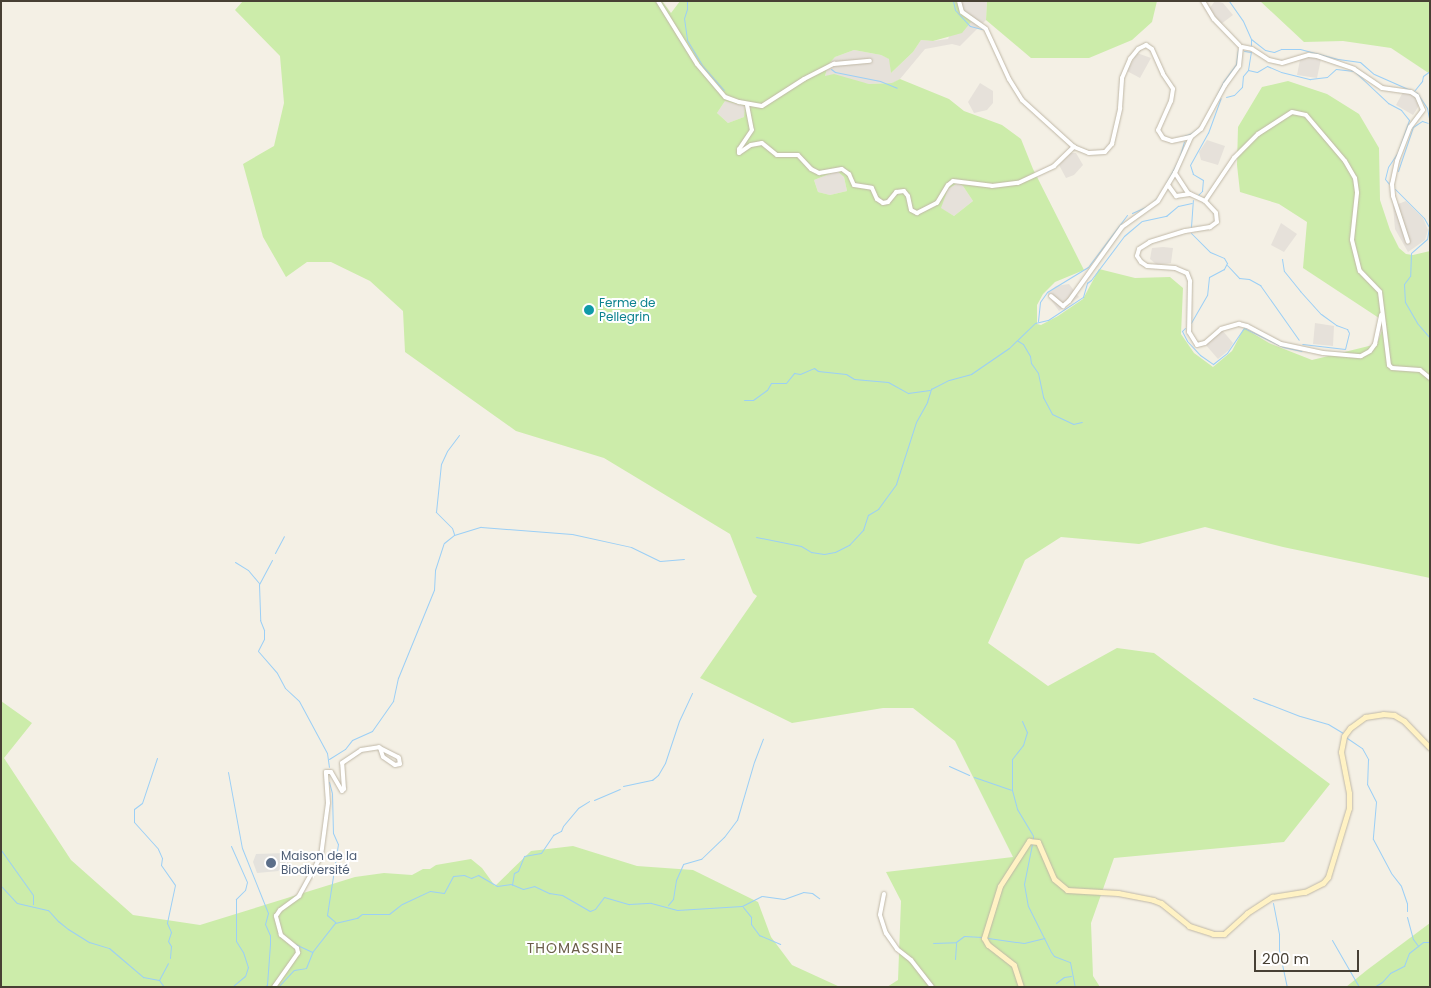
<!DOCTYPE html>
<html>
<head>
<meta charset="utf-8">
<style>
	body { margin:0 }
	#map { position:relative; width:1431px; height:988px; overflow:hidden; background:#f4f0e5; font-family:Poppins,sans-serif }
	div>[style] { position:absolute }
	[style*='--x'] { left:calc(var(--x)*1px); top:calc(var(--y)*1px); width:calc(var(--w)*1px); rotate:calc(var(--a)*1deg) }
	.industrial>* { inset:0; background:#e6e1da }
	.green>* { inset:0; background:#ccecaa }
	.parking>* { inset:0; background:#e4e2dd }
	.stream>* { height:1px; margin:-0.5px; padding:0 0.5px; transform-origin:0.5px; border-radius:0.5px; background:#9bcff6 }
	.roads { filter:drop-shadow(0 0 1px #c0b8a7) drop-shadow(0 0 1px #c0b8a7) }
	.street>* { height:4px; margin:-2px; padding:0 2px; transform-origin:2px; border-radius:2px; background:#fff }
	.secondary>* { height:5px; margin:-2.5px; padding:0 2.5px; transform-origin:2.5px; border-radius:2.5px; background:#fff2c4 }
	.dots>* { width:14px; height:14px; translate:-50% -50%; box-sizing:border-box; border:2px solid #fff; border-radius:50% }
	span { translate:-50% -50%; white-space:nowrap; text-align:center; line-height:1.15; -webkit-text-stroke:4px #fff; paint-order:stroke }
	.culture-label { font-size:12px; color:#0d838f }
	.left { translate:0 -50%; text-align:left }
	.service-label { font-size:12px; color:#4e5e75 }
	.neighbourhood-label { font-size:14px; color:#6b5e4a; letter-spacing:1px }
	.frame { position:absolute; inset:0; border:2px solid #474034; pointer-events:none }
	.scale { position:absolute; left:1254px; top:950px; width:105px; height:22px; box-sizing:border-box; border:2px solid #474034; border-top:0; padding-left:6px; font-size:15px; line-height:18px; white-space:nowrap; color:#474034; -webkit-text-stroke:4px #fff; paint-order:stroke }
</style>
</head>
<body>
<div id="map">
	<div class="industrial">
		<div style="clip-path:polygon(961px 1px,987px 1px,986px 20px,960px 46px,952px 44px,925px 49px,900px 79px,893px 83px,869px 84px,825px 76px,828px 65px,835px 57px,854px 50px,881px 55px,890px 59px,891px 73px,913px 52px,921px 40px,933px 41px,948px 39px,961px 10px)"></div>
		<div style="clip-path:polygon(1215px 1px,1223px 3px,1233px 15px,1221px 24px,1209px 9px)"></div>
		<div style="clip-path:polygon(1137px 53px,1151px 58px,1140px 78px,1127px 71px)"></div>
		<div style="clip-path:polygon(1307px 57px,1321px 59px,1317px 78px,1297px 75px,1300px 60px)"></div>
		<div style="clip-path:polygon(980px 83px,993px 91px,993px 103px,987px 110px,974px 113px,968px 102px)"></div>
		<div style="clip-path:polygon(1403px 92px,1415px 96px,1420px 104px,1413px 115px,1396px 105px)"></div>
		<div style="clip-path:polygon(725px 101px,745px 106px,744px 117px,728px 123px,717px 113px)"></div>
		<div style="clip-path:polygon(1207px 140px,1225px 146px,1218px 165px,1201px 160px,1199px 152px)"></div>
		<div style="clip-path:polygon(1071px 153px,1076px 153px,1083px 165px,1074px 175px,1066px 178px,1059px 165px)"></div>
		<div style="clip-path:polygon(837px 171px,844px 177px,847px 191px,830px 195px,818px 192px,814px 180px)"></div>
		<div style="clip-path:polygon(958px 183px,963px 186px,973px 201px,954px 216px,940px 208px,948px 189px)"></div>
		<div style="clip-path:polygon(1406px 201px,1423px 218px,1428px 230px,1425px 240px,1408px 252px,1395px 229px,1393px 206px)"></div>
		<div style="clip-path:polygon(1281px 223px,1297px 234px,1284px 252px,1271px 245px)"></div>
		<div style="clip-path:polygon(1163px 247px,1173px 248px,1171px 263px,1157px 265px,1150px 259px,1152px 248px)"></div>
		<div style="clip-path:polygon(1069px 284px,1079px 297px,1059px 311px,1048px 296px,1048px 293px,1056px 286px)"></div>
		<div style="clip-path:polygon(1315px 323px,1334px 326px,1333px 346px,1313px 344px)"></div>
		<div style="clip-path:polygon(1222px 330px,1233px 343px,1229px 350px,1218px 359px,1205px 344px)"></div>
	</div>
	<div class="green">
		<div style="clip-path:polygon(evenodd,243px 1px,662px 1px,671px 13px,680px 1px,961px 1px,961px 10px,971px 22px,962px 33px,933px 41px,921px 40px,913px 52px,891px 73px,889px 59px,881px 55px,854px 50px,835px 57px,828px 65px,825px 76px,834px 74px,869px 84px,892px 83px,900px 79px,949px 99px,964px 111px,1002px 125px,1021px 139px,1033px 169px,1084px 270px,1055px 282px,1043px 294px,1037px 305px,1037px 324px,1041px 325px,1058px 316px,1083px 299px,1099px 269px,1135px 278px,1170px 277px,1183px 288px,1181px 334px,1194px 353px,1213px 367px,1232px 351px,1244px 328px,1269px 343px,1312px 360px,1377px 344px,1385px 322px,1303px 268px,1307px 222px,1279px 204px,1240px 192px,1237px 165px,1238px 127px,1262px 87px,1288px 81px,1327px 94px,1359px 114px,1379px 148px,1380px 200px,1390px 230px,1399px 248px,1406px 254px,1413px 255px,1430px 251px,1430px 578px,1283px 547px,1205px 527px,1139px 544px,1061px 537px,1025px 560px,988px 643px,1048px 686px,1117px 648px,1154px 653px,1330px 784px,1284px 842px,1114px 858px,1091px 923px,1093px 976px,1100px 987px,887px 987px,898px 980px,901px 901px,886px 872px,1013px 857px,955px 741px,913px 708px,883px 708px,792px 723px,700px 678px,757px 596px,753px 593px,730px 534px,604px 458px,516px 431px,405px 352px,403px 311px,370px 281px,331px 262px,307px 262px,286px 277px,263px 237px,243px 164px,274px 146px,284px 103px,280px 56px,235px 10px,243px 1px,725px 101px,745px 106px,744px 117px,728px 123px,717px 113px,725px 101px,243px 1px,837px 171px,844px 177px,847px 191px,830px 195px,818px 192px,814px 180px,837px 171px,243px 1px,958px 183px,963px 186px,973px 201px,954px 216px,941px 208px,948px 189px,958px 183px)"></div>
		<div style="clip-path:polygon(987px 1px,1072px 2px,1157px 1px,1152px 22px,1132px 40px,1089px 58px,1031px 58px,986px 20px)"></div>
		<div style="clip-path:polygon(1260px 1px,1430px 1px,1430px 74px,1391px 48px,1343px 41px,1304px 42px)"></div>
		<div style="clip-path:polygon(1px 701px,32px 723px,4px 758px,71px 860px,133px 915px,200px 925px,355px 877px,384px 873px,412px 875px,423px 869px,430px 869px,436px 865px,471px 859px,482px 868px,495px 886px,531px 851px,573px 846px,637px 866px,693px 870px,758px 902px,771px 937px,792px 965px,840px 987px,1px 987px)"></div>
		<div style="clip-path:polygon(1430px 923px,1430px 987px,1346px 987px,1367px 970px)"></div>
	</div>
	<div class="parking">
		<div style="clip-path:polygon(286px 853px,290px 870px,257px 873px,253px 862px,256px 854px)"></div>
	</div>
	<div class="stream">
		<div style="--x:687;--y:1;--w:8;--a:90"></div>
		<div style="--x:687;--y:9;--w:9;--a:108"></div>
		<div style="--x:684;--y:18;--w:22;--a:82"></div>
		<div style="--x:687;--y:40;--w:29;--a:59"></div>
		<div style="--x:702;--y:65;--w:33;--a:49"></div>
		<div style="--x:953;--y:1;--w:9;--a:77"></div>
		<div style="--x:955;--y:10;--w:22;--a:47"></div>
		<div style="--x:970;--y:26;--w:12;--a:14"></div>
		<div style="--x:1229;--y:1;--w:24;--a:55"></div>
		<div style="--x:1243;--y:21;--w:20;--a:66"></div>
		<div style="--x:1251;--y:39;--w:6;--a:90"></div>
		<div style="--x:1251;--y:39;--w:18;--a:38"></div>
		<div style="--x:1265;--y:50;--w:9;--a:13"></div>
		<div style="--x:1274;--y:52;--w:8;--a:-23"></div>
		<div style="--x:1281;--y:49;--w:19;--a:0"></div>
		<div style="--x:1300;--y:49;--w:39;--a:15"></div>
		<div style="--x:1338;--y:59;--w:22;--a:8"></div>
		<div style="--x:1360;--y:62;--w:18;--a:41"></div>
		<div style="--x:1374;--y:74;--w:47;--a:23.8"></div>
		<div style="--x:1417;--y:93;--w:18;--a:56"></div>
		<div style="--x:1427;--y:108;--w:16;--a:79"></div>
		<div style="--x:831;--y:69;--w:5;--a:37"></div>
		<div style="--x:835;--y:72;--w:46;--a:11.3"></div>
		<div style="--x:880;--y:81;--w:18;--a:22"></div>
		<div style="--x:1248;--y:70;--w:9;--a:13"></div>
		<div style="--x:1257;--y:72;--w:12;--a:-31"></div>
		<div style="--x:1267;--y:66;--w:15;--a:23"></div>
		<div style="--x:1281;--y:72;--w:30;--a:14"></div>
		<div style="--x:1310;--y:79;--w:17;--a:-7"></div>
		<div style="--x:1327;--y:77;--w:12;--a:-42"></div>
		<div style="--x:1336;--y:69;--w:18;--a:6"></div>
		<div style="--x:1354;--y:71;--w:47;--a:43.3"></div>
		<div style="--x:1388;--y:103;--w:15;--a:28"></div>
		<div style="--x:1401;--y:110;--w:13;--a:51"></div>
		<div style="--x:1409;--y:120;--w:34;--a:109"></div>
		<div style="--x:1398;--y:152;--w:18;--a:124"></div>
		<div style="--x:1388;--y:167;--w:12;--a:104"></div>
		<div style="--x:1385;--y:179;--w:6;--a:51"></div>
		<div style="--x:1414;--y:91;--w:13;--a:-51"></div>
		<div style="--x:1422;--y:81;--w:5;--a:-79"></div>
		<div style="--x:1423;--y:76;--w:9;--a:-36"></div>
		<div style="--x:1226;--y:97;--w:8;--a:-14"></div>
		<div style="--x:1234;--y:95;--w:11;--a:-45"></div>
		<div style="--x:1242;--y:87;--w:11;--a:-85"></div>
		<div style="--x:1243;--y:76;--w:8;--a:-50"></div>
		<div style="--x:1248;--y:70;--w:18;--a:-81"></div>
		<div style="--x:1251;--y:52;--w:7;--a:-172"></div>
		<div style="--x:1212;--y:105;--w:25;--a:-64"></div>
		<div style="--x:1223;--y:82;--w:22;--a:-54"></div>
		<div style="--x:1236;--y:64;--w:15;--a:-82"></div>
		<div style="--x:1181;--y:137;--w:12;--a:-20"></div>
		<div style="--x:1192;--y:133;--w:11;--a:-38"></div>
		<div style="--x:1398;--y:171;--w:46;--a:-71.2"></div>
		<div style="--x:1413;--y:127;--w:11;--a:-34"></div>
		<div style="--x:1422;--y:121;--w:6;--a:18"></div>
		<div style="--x:1163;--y:189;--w:34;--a:-62"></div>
		<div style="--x:1179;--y:159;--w:18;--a:-74"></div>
		<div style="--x:1395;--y:189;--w:41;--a:45"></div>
		<div style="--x:1424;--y:218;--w:10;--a:61"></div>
		<div style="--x:1429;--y:227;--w:12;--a:99"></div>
		<div style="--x:1427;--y:239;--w:21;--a:139"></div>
		<div style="--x:1411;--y:253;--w:23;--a:92"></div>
		<div style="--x:1410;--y:276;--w:10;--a:127"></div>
		<div style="--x:1404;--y:284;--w:18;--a:87"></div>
		<div style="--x:1405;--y:302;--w:24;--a:60"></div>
		<div style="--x:1417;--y:323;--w:20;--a:49"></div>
		<div style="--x:1198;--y:195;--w:6;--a:-45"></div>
		<div style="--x:1202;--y:191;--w:11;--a:-85"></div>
		<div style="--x:1203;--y:180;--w:12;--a:-149"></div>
		<div style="--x:1193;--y:174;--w:9;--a:-108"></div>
		<div style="--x:1190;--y:165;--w:37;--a:-61"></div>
		<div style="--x:1208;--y:133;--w:37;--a:-70"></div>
		<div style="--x:1153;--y:202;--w:8;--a:-45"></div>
		<div style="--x:1132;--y:213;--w:20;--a:-24"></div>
		<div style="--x:1191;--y:227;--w:27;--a:-86"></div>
		<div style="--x:1191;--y:233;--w:27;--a:45"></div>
		<div style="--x:1210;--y:252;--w:15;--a:23"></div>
		<div style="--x:1224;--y:258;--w:6;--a:59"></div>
		<div style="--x:1227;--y:263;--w:7;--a:117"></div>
		<div style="--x:1224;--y:269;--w:17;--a:152"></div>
		<div style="--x:1209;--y:277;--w:18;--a:96"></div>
		<div style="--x:1207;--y:295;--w:32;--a:120"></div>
		<div style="--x:1282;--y:259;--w:12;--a:81"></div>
		<div style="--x:1284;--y:271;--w:26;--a:51"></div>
		<div style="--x:1300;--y:291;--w:31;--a:48"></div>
		<div style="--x:1321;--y:314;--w:19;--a:36"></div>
		<div style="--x:1336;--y:325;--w:12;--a:20"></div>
		<div style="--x:1347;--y:329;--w:4;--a:63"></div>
		<div style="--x:1349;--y:333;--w:16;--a:104"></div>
		<div style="--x:1345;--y:349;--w:43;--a:-173.4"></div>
		<div style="--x:1227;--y:265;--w:18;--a:47"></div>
		<div style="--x:1239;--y:278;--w:10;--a:6"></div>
		<div style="--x:1249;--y:279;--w:13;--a:29"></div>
		<div style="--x:1260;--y:285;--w:67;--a:54.7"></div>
		<div style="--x:1038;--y:321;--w:19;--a:-84"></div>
		<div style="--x:1040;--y:302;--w:12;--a:-55"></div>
		<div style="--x:1047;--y:292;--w:48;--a:-31.4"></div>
		<div style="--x:1088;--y:267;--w:65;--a:-53.1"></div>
		<div style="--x:1185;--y:328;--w:4;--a:135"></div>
		<div style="--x:1182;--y:331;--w:11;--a:63"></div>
		<div style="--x:1187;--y:341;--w:19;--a:47"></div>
		<div style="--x:1200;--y:355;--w:16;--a:35"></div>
		<div style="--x:1213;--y:364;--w:18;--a:-38"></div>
		<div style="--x:1227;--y:353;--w:30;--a:-56"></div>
		<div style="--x:1244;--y:328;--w:43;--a:26"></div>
		<div style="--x:1283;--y:347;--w:19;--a:12"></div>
		<div style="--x:1018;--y:341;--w:6;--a:31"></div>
		<div style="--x:1023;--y:344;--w:14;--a:60"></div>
		<div style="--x:1030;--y:356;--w:7;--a:82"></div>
		<div style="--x:1031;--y:363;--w:12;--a:55"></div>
		<div style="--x:1038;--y:373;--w:25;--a:78"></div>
		<div style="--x:1043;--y:397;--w:19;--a:62"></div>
		<div style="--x:1052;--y:414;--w:23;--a:25"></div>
		<div style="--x:1073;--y:424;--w:9;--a:-13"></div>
		<div style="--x:744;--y:400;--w:9;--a:0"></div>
		<div style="--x:753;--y:400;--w:17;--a:-36"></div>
		<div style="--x:767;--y:390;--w:8;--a:-60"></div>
		<div style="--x:771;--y:383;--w:15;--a:0"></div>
		<div style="--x:786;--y:383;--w:13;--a:-51"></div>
		<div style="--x:794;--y:373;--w:6;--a:9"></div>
		<div style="--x:800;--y:374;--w:15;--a:-23"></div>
		<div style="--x:814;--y:368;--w:5;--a:37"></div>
		<div style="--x:818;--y:371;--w:28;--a:6"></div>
		<div style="--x:846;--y:374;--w:9;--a:32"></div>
		<div style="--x:854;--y:379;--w:34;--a:5"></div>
		<div style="--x:888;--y:382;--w:23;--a:29"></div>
		<div style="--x:908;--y:393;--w:22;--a:-8"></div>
		<div style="--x:454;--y:534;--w:6;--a:-108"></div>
		<div style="--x:452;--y:528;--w:23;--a:-135"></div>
		<div style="--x:436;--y:512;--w:48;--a:-84.1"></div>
		<div style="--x:441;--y:464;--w:14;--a:-65"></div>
		<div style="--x:447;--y:451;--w:20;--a:-53"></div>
		<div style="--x:756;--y:537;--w:46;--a:11.3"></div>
		<div style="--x:801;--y:546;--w:12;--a:31"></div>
		<div style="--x:811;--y:552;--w:13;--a:9"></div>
		<div style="--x:824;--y:554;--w:11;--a:-10"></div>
		<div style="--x:835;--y:552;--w:16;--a:-27"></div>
		<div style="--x:849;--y:545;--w:21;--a:-47"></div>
		<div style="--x:863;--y:530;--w:16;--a:-72"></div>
		<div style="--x:868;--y:515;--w:12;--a:-31"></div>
		<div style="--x:878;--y:509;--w:31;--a:-54"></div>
		<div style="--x:896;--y:484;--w:65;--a:-72.1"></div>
		<div style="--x:916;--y:422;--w:23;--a:-61"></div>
		<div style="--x:927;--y:402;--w:14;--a:-73"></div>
		<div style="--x:931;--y:389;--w:20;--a:-27"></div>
		<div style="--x:949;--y:380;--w:23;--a:-15"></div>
		<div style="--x:971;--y:374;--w:46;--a:-34.4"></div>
		<div style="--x:1009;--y:348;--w:36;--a:-44"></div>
		<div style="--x:1035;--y:323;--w:13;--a:-13"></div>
		<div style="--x:1048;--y:320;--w:42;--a:-33.3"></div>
		<div style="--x:1083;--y:297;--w:15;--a:-74"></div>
		<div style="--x:1087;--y:283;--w:5;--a:-37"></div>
		<div style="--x:1091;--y:280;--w:55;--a:-53.1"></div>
		<div style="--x:1124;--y:236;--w:23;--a:-40"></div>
		<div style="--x:1142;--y:221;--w:25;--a:-12"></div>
		<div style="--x:1166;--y:216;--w:16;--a:-40"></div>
		<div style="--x:1178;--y:206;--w:14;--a:-12"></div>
		<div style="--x:275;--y:553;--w:19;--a:-62"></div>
		<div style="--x:272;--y:560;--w:27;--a:118"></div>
		<div style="--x:259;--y:584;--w:36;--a:88"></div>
		<div style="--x:260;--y:620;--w:11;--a:68"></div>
		<div style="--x:264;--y:630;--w:9;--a:90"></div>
		<div style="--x:264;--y:639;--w:13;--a:117"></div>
		<div style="--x:258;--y:651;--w:29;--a:49"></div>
		<div style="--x:277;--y:673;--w:17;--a:62"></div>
		<div style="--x:285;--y:688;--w:19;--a:43"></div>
		<div style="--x:299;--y:701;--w:59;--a:61.7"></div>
		<div style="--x:327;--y:753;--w:14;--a:82"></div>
		<div style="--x:235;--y:562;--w:15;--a:32"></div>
		<div style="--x:248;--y:570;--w:17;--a:50"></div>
		<div style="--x:1253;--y:698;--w:50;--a:21"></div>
		<div style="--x:1300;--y:716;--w:29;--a:16"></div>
		<div style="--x:1328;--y:724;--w:17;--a:31"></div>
		<div style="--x:1022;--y:721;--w:12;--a:66"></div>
		<div style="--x:1027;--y:732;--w:14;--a:107"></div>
		<div style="--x:1023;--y:745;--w:18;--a:128"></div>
		<div style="--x:1012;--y:759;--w:31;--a:90"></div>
		<div style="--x:1012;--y:790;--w:20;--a:75"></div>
		<div style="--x:1017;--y:809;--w:31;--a:59"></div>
		<div style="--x:1033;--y:836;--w:4;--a:90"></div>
		<div style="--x:1347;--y:738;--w:18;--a:34"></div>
		<div style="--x:1362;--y:748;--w:13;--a:61"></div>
		<div style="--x:1368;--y:759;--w:25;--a:92"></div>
		<div style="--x:1367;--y:784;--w:20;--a:63"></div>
		<div style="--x:1376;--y:802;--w:37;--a:95"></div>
		<div style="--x:1373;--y:839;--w:38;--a:62"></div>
		<div style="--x:1391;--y:873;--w:16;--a:52"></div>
		<div style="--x:1401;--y:886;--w:18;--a:71"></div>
		<div style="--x:1407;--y:903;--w:8;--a:90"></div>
		<div style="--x:157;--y:758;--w:47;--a:108.4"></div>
		<div style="--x:142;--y:803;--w:10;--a:143"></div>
		<div style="--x:134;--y:809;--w:13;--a:90"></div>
		<div style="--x:134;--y:822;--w:36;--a:48"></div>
		<div style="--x:158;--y:849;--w:10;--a:66"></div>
		<div style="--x:162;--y:858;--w:7;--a:98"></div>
		<div style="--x:161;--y:865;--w:24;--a:55"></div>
		<div style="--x:175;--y:885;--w:39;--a:102"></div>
		<div style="--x:167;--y:923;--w:10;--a:66"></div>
		<div style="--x:171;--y:932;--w:9;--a:108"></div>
		<div style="--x:168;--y:941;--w:6;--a:59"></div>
		<div style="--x:171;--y:946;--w:12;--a:95"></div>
		<div style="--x:329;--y:759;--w:19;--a:-32"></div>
		<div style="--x:345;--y:749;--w:11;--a:-52"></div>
		<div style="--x:352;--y:740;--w:22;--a:-24"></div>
		<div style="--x:372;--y:731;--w:37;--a:-55"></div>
		<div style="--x:393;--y:701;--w:24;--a:-78"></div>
		<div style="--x:398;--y:678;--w:95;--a:-67.8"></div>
		<div style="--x:434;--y:590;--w:20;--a:-87"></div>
		<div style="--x:435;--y:570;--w:28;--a:-72"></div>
		<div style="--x:444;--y:543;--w:13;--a:-39"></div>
		<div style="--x:454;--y:535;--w:28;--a:-17"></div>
		<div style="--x:481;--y:527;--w:91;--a:4.4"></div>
		<div style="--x:572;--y:534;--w:60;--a:12.4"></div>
		<div style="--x:631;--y:547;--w:32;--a:26"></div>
		<div style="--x:660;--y:561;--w:24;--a:-5"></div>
		<div style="--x:949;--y:766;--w:22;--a:24"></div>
		<div style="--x:228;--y:772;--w:77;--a:79.6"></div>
		<div style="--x:242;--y:848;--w:70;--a:68.2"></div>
		<div style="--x:268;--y:913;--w:11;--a:105"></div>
		<div style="--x:265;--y:924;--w:12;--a:66"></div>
		<div style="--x:270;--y:935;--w:9;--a:90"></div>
		<div style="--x:270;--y:944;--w:41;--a:94.2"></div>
		<div style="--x:267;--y:985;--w:4;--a:146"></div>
		<div style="--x:974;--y:777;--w:39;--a:19"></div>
		<div style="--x:329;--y:782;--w:11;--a:75"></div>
		<div style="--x:332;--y:793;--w:40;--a:88.6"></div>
		<div style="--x:333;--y:833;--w:12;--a:66"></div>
		<div style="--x:338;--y:844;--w:72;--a:98.8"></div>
		<div style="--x:327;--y:915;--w:11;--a:41"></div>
		<div style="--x:623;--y:786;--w:30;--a:-12"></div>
		<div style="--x:652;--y:780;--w:8;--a:-40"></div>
		<div style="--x:658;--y:775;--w:14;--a:-60"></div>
		<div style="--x:665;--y:763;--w:44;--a:-71.6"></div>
		<div style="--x:679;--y:721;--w:31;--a:-65"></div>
		<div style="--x:594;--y:800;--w:28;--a:-23"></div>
		<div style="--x:1032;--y:844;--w:41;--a:101.3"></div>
		<div style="--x:1024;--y:884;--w:22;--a:80"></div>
		<div style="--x:1028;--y:906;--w:51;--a:63.4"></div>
		<div style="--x:1051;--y:952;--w:5;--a:53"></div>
		<div style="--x:1054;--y:956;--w:17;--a:21"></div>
		<div style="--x:1070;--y:962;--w:25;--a:79"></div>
		<div style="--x:231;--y:846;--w:39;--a:66"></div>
		<div style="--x:247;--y:882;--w:8;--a:104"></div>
		<div style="--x:245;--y:890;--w:13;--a:135"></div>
		<div style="--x:236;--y:899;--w:42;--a:90"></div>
		<div style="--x:236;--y:941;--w:13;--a:58"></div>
		<div style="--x:243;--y:952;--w:16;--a:72"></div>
		<div style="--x:248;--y:967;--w:9;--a:108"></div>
		<div style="--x:245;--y:976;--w:17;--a:140"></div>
		<div style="--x:1;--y:850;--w:55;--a:54.6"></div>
		<div style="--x:33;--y:895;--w:9;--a:90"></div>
		<div style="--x:512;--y:885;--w:12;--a:-81"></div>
		<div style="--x:514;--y:873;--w:4;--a:-27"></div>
		<div style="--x:518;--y:871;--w:16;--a:-68"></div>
		<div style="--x:524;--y:856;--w:17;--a:-10"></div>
		<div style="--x:541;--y:853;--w:22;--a:-56"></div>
		<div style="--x:553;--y:835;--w:9;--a:-27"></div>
		<div style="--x:561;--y:831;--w:5;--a:-68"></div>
		<div style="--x:563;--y:826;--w:23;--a:-50"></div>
		<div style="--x:578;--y:808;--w:13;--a:-32"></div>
		<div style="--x:1;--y:886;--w:23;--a:47"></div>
		<div style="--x:17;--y:903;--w:32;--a:13"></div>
		<div style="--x:48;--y:910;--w:15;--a:48"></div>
		<div style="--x:58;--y:921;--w:13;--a:39"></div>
		<div style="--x:68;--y:929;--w:25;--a:32"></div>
		<div style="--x:89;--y:942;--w:21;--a:17"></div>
		<div style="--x:109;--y:948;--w:45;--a:40.5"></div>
		<div style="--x:143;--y:977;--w:16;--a:11"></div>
		<div style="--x:159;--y:980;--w:9;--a:54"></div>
		<div style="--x:1273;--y:903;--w:32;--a:79"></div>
		<div style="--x:1279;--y:934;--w:16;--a:90"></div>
		<div style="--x:1279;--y:950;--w:38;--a:78"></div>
		<div style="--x:668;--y:905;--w:8;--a:-50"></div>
		<div style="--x:673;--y:899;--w:19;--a:-81"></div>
		<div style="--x:676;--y:880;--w:17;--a:-66"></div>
		<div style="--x:683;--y:864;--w:19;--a:-16"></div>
		<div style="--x:701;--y:859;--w:32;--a:-44"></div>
		<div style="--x:724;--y:837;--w:21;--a:-53"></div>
		<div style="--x:737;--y:820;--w:60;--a:-73.7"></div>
		<div style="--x:754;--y:762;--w:25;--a:-69"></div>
		<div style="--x:743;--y:907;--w:13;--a:51"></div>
		<div style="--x:751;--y:917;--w:7;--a:90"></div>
		<div style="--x:751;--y:924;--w:14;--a:54"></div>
		<div style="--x:759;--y:935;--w:23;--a:23"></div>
		<div style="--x:1407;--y:917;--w:23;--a:75"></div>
		<div style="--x:1413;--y:939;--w:9;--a:54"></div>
		<div style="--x:988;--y:938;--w:36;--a:8"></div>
		<div style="--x:1024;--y:943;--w:21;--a:-14"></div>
		<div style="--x:1332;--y:940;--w:54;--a:60.1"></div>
		<div style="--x:933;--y:943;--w:23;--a:-2"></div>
		<div style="--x:956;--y:942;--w:10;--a:-37"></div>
		<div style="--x:964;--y:936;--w:18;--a:3"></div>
		<div style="--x:295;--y:944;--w:19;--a:25"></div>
		<div style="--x:955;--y:959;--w:16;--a:-86"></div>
		<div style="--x:159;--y:980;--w:19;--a:-62"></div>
		<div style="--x:1056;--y:983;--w:10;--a:-37"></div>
		<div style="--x:1064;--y:977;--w:7;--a:-8"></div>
		<div style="--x:278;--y:987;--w:23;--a:-47"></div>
		<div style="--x:294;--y:970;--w:12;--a:-9"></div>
		<div style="--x:306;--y:968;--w:18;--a:-68"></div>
		<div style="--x:313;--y:951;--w:36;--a:-52"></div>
		<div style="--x:335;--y:923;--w:23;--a:-13"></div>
		<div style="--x:357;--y:918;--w:6;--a:-39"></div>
		<div style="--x:362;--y:914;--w:27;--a:0"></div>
		<div style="--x:389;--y:914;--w:16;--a:-38"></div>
		<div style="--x:402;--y:904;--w:31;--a:-25"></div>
		<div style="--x:430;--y:891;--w:14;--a:8"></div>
		<div style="--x:444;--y:893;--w:19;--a:-62"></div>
		<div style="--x:453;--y:876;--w:11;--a:-5"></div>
		<div style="--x:464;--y:875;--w:8;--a:23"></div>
		<div style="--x:471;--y:878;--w:8;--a:-23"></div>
		<div style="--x:478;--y:875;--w:22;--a:30"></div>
		<div style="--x:497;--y:886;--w:14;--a:-8"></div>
		<div style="--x:511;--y:884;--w:13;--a:23"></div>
		<div style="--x:523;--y:889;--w:11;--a:-15"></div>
		<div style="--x:534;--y:886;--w:17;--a:25"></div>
		<div style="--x:549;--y:893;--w:13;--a:9"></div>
		<div style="--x:562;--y:895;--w:32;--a:30"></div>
		<div style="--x:590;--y:911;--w:5;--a:-22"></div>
		<div style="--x:595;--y:909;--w:15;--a:-53"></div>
		<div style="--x:604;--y:897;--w:26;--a:16"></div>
		<div style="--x:629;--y:904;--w:22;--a:-3"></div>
		<div style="--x:651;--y:903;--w:27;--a:15"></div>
		<div style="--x:677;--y:910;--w:65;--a:-3.5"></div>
		<div style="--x:742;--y:906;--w:22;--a:-27"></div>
		<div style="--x:762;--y:896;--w:22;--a:8"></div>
		<div style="--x:784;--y:899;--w:20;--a:-20"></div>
		<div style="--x:803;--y:892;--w:9;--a:6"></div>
		<div style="--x:812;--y:893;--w:9;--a:36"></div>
		<div style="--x:1374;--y:987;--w:9;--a:-32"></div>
		<div style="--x:1382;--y:982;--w:12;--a:-48"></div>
		<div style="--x:1390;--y:973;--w:16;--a:-27"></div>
		<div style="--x:1404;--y:966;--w:14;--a:-69"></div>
		<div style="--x:1409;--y:953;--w:18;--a:-38"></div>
		<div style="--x:1423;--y:942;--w:7;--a:0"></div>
	</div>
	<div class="roads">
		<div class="street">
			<div style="--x:658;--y:1;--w:74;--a:58.2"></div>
			<div style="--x:697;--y:64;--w:43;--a:49.7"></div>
			<div style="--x:725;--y:97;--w:15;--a:20"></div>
			<div style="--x:739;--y:102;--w:23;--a:10"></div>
			<div style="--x:762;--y:106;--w:50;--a:-32.7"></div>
			<div style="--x:804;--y:79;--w:34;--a:-27"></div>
			<div style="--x:834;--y:64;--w:36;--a:-5"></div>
			<div style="--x:959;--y:1;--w:11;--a:75"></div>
			<div style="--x:962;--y:12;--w:29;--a:35"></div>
			<div style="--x:986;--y:29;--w:55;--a:65.3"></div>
			<div style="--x:1009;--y:79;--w:25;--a:58"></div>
			<div style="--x:1022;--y:100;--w:70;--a:42.1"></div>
			<div style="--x:1074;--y:147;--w:16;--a:22"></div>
			<div style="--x:1089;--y:153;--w:16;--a:-4"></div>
			<div style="--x:1105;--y:152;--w:11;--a:-49"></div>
			<div style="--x:1112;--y:144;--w:37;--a:-77"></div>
			<div style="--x:1120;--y:108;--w:30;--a:-86"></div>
			<div style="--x:1122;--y:78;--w:21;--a:-67"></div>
			<div style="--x:1130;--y:59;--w:13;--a:-51"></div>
			<div style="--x:1138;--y:49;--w:9;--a:-27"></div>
			<div style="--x:1146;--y:45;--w:7;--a:34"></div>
			<div style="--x:1152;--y:49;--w:27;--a:66"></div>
			<div style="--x:1163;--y:74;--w:18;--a:56"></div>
			<div style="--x:1173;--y:89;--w:12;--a:99"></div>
			<div style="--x:1171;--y:101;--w:32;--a:114"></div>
			<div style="--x:1158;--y:130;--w:9;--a:58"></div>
			<div style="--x:1163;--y:138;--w:9;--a:18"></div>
			<div style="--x:1172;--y:141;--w:19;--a:-12"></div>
			<div style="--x:1191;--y:137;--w:13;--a:-39"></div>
			<div style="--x:1201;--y:129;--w:50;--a:-61.4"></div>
			<div style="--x:1225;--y:85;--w:24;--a:-54"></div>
			<div style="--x:1239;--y:66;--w:18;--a:-84"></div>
			<div style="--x:1203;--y:1;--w:21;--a:59"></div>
			<div style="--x:1214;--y:19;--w:37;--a:46"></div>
			<div style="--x:1242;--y:47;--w:10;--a:11"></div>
			<div style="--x:1252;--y:49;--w:20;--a:33"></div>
			<div style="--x:1269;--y:60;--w:13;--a:13"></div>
			<div style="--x:1282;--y:63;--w:28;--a:-17"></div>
			<div style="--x:1309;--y:55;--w:8;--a:7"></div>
			<div style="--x:1317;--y:56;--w:39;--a:19"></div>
			<div style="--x:1354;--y:69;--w:34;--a:34"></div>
			<div style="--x:1382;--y:88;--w:29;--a:8"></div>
			<div style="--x:1411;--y:92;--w:7;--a:34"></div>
			<div style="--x:1417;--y:96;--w:15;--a:67"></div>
			<div style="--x:1423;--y:110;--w:21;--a:127"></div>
			<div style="--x:1410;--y:127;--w:36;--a:111"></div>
			<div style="--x:1397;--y:161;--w:24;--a:102"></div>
			<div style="--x:1392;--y:184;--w:12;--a:85"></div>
			<div style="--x:1393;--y:196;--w:48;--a:71.9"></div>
			<div style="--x:747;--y:105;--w:25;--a:79"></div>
			<div style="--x:752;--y:130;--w:23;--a:124"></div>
			<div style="--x:739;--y:149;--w:4;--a:90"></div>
			<div style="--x:739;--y:153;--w:14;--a:-34"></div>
			<div style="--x:751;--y:145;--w:11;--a:-10"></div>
			<div style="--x:762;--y:143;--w:19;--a:39"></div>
			<div style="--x:777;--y:155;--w:21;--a:0"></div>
			<div style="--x:798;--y:155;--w:19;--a:47"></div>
			<div style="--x:811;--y:169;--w:9;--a:27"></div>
			<div style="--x:819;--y:173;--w:23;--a:-10"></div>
			<div style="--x:842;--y:169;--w:9;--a:36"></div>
			<div style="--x:849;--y:174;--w:12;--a:66"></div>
			<div style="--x:854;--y:185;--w:18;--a:9"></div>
			<div style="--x:872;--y:188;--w:12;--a:66"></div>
			<div style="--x:877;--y:199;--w:7;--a:34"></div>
			<div style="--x:883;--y:203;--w:5;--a:-11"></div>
			<div style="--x:888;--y:202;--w:13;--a:-51"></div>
			<div style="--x:896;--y:192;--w:8;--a:-7"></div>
			<div style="--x:904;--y:191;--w:6;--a:51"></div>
			<div style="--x:908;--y:196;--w:14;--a:78"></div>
			<div style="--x:911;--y:210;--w:7;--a:27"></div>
			<div style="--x:917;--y:213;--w:22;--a:-27"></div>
			<div style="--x:937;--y:203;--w:21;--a:-59"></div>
			<div style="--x:948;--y:185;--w:6;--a:-39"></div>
			<div style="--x:953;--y:181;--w:39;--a:7"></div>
			<div style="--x:992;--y:186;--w:26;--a:-7"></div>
			<div style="--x:1018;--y:183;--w:40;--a:-25"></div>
			<div style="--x:1054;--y:166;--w:28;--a:-44"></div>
			<div style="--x:1175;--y:173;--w:24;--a:57"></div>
			<div style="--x:1188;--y:193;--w:19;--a:25"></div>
			<div style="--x:1205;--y:201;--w:16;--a:47"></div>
			<div style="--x:1216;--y:213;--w:9;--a:84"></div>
			<div style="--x:1217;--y:222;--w:9;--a:144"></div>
			<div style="--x:1210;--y:227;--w:25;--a:171"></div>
			<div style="--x:1185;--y:231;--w:37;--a:163"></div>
			<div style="--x:1150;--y:242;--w:13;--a:148"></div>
			<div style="--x:1139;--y:249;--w:7;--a:106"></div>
			<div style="--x:1137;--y:256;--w:7;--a:56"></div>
			<div style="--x:1141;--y:262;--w:7;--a:34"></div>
			<div style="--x:1147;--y:266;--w:28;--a:4"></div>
			<div style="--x:1175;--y:268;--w:13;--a:23"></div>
			<div style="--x:1187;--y:273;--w:9;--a:69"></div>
			<div style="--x:1190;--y:281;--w:51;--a:91.1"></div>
			<div style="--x:1189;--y:332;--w:15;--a:58"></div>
			<div style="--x:1197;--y:345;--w:8;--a:-14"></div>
			<div style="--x:1205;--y:343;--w:21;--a:-41"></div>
			<div style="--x:1221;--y:329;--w:19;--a:-16"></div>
			<div style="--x:1239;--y:324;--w:8;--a:14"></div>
			<div style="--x:1247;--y:326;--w:38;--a:28"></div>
			<div style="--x:1281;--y:344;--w:43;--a:12.1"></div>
			<div style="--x:1323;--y:353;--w:38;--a:5"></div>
			<div style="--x:1361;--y:356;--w:10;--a:-29"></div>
			<div style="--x:1370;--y:351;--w:9;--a:-54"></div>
			<div style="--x:1375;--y:344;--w:30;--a:-78"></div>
			<div style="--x:1168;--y:185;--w:14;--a:54"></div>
			<div style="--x:1176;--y:196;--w:14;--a:-8"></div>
			<div style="--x:1205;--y:201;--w:52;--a:-56"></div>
			<div style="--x:1234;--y:158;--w:34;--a:-45"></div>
			<div style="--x:1258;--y:134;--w:40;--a:-32.9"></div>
			<div style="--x:1292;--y:112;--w:14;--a:12"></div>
			<div style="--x:1306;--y:115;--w:60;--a:49.7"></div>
			<div style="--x:1345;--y:161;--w:20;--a:60"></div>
			<div style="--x:1355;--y:178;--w:15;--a:82"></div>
			<div style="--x:1357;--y:193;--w:47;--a:96.1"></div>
			<div style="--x:1352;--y:240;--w:32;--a:76"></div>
			<div style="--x:1360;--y:271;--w:29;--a:46"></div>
			<div style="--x:1380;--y:292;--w:74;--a:83"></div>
			<div style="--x:1389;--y:365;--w:4;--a:45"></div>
			<div style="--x:1392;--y:368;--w:28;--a:4"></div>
			<div style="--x:1420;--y:370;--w:13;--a:39"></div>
			<div style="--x:1051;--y:296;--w:16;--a:40"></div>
			<div style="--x:1063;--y:306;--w:8;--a:-40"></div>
			<div style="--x:1069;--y:301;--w:91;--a:-54.4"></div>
			<div style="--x:1122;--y:227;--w:44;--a:-35.8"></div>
			<div style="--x:1158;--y:201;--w:33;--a:-59"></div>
			<div style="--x:1175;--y:173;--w:39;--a:-66"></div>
			<div style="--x:884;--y:894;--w:21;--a:101"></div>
			<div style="--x:880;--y:915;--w:19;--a:72"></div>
			<div style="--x:886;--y:933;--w:19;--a:55"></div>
			<div style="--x:897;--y:949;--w:18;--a:38"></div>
			<div style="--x:911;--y:960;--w:34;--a:52"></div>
			<div style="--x:274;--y:987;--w:42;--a:-54.8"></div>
			<div style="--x:298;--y:953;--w:5;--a:-101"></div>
			<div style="--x:297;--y:948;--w:21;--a:-141"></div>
			<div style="--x:281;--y:935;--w:20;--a:-105"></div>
			<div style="--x:276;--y:916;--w:7;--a:-56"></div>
			<div style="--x:280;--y:910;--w:24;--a:-36"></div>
			<div style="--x:299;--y:896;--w:46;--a:-61.2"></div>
			<div style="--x:321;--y:856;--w:53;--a:-82.5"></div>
			<div style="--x:328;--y:803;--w:31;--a:-94"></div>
			<div style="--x:326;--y:772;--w:5;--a:0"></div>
			<div style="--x:331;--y:772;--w:22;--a:60"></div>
			<div style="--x:342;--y:791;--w:3;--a:-45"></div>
			<div style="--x:344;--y:789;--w:26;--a:-94"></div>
			<div style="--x:342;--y:763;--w:23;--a:-34"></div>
			<div style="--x:361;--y:750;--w:18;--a:-9"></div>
			<div style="--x:379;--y:747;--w:1;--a:45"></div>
			<div style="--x:380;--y:748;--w:20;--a:27"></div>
			<div style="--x:398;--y:757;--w:1;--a:45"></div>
			<div style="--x:399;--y:758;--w:6;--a:81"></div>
			<div style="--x:400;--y:764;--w:5;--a:169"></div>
			<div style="--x:395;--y:765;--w:14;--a:-146"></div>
			<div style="--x:383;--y:757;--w:9;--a:-108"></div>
		</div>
		<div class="secondary">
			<div style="--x:1021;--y:987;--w:23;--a:-108"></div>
			<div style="--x:1014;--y:965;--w:33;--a:-142"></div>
			<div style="--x:988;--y:945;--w:8;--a:-120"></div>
			<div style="--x:984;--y:938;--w:54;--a:-72.9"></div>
			<div style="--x:1000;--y:886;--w:54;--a:-57.2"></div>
			<div style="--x:1029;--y:841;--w:9;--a:6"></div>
			<div style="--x:1038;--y:842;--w:40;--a:66.6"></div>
			<div style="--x:1054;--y:879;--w:17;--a:40"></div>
			<div style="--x:1067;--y:890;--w:51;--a:3.4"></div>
			<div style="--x:1118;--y:893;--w:36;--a:11"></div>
			<div style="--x:1153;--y:900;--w:9;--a:21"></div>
			<div style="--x:1161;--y:903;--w:36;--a:39"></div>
			<div style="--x:1189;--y:926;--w:25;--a:18"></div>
			<div style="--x:1213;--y:934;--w:11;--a:0"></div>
			<div style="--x:1224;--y:934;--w:31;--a:-42"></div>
			<div style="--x:1247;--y:913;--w:30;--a:-33"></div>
			<div style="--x:1272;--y:897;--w:33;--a:-9"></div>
			<div style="--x:1305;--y:892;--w:20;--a:-27"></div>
			<div style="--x:1323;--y:883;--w:8;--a:-50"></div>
			<div style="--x:1328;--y:877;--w:72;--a:-73.1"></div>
			<div style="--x:1349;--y:808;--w:15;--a:-90"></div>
			<div style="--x:1349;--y:793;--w:42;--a:-101"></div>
			<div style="--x:1341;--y:752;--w:16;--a:-79"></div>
			<div style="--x:1344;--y:736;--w:10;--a:-53"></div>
			<div style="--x:1350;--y:728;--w:19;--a:-36"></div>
			<div style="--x:1365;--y:717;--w:18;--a:-9"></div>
			<div style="--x:1383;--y:714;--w:11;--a:5"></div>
			<div style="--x:1394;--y:715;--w:12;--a:31"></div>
			<div style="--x:1404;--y:721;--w:37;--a:46"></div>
		</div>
	</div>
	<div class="dots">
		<div style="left:589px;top:310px;background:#0f9aa8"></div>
		<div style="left:271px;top:863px;background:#5c6f8a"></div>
	</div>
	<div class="culture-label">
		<span class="left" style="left:599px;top:310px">Ferme de<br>Pellegrin</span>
	</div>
	<div class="service-label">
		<span class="left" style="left:281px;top:863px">Maison de la<br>Biodiversité</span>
	</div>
	<div class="neighbourhood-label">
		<span style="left:575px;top:948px">THOMASSINE</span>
	</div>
	<div class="frame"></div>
	<div class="scale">200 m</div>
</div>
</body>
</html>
